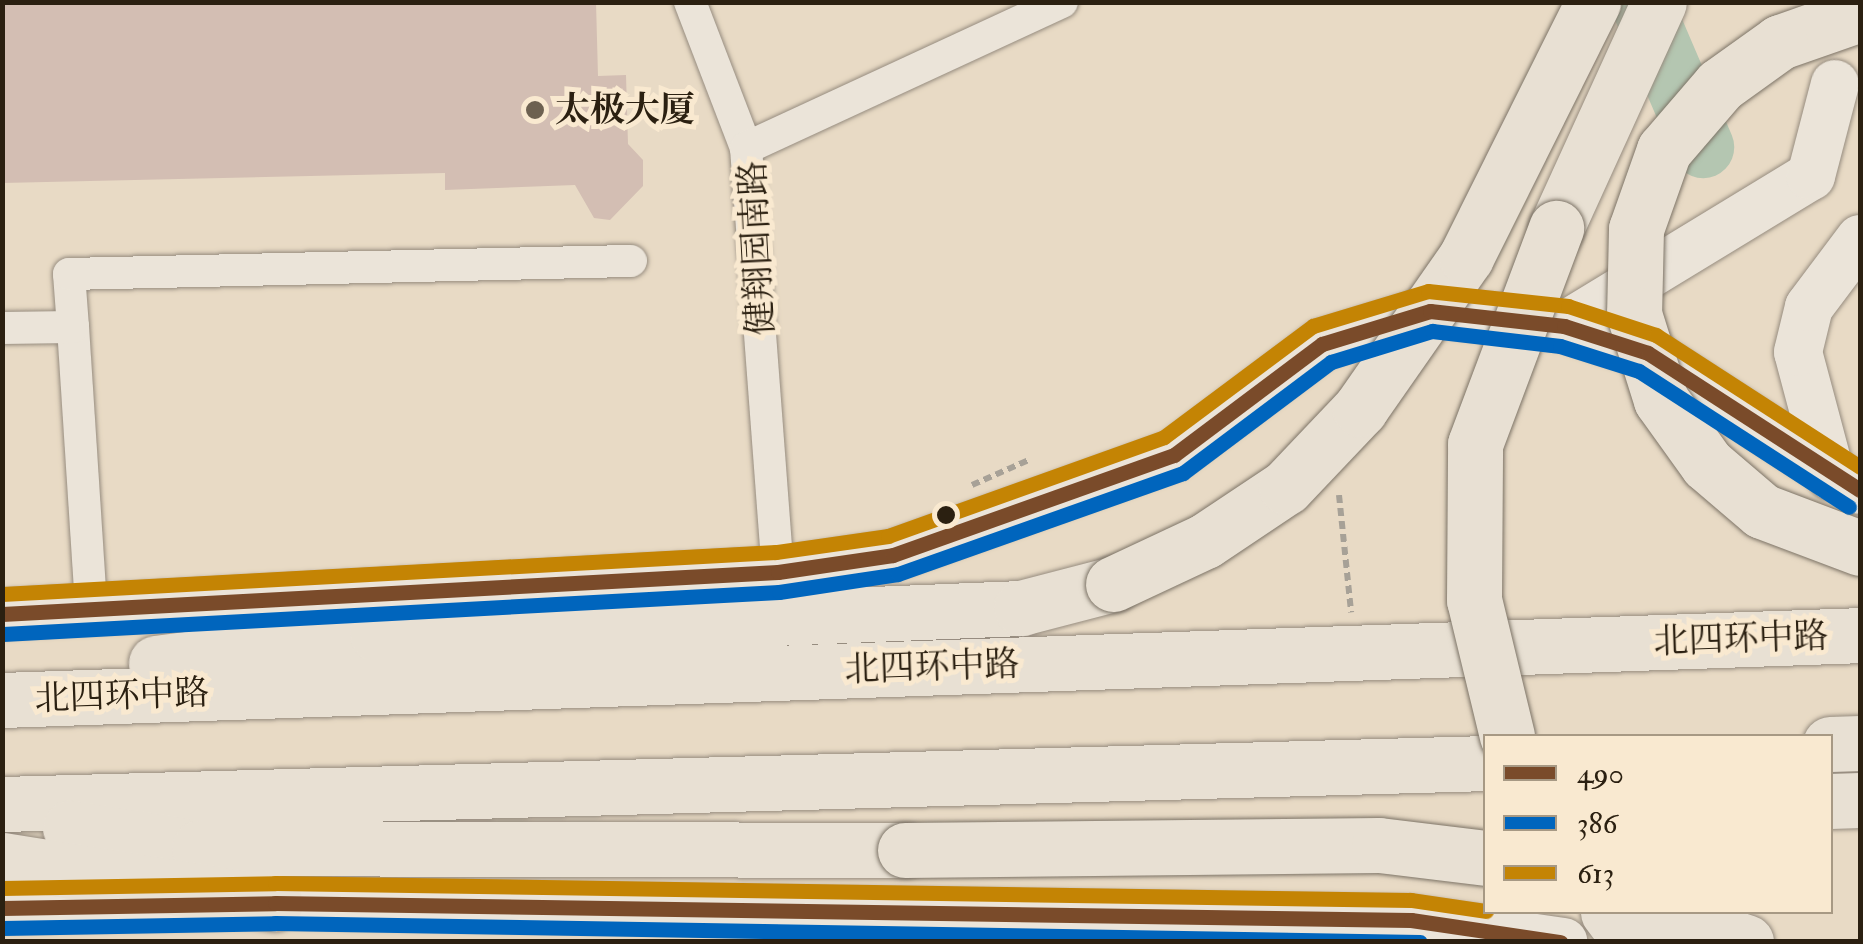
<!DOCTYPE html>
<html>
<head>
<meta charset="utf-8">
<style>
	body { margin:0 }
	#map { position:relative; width:1863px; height:944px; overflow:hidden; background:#e8dac5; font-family:"IM FELL Double Pica","Noto Serif SC",serif }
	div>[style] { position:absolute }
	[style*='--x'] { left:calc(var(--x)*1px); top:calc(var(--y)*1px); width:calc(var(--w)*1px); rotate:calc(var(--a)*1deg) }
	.river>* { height:62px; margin:-31px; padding:0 31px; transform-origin:31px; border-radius:31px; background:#b4c6b1 }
	.building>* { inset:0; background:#d3beb3 }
	.path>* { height:6px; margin-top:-3px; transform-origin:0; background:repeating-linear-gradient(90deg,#a7a197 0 8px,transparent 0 13px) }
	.roads { filter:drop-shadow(0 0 2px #968c7f) drop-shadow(0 0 2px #968c7f) }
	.street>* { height:32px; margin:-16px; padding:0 16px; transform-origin:16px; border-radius:16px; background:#ebe4d9 }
	.secondary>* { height:48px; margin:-24px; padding:0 24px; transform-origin:24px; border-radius:24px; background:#ebe4d9 }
	.highway>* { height:55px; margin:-27.5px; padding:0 27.5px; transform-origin:27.5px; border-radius:27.5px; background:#e8e0d3 }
	.bridges { filter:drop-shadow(0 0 2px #7c7366) drop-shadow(0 0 2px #7c7366) }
	.highway-bridge>* { height:55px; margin:-27.5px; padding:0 27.5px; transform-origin:27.5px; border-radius:27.5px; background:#e8e0d3 }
	.bus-1>* { height:15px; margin:-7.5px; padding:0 7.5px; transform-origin:7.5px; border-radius:7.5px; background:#7a4b2a }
	.bus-2>* { height:15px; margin:-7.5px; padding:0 7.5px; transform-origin:7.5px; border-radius:7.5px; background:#0065bd }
	.bus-3>* { height:15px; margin:-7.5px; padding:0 7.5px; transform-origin:7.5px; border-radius:7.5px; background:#c48404 }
	.dots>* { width:28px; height:28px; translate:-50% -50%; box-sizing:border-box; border:5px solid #f9e9d0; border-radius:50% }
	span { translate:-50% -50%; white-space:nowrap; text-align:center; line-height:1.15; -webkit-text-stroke:10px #f9e9d0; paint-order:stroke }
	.poi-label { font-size:35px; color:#2b2011; font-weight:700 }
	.left { translate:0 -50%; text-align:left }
	.street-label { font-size:35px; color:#2b2011 }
	.frame { position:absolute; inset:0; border:5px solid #2b2011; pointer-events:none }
	.legend { position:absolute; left:1483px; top:734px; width:350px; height:180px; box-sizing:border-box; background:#f9e9d0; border:2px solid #a79984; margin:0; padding:12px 18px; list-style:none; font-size:30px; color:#2b2011 }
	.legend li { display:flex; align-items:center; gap:20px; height:50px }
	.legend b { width:50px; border:2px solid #a79984 }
</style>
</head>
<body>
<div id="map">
	<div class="river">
		<div style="--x:1641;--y:2;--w:158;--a:66.8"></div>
	</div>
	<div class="building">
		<div style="clip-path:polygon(2px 2px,596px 2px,598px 76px,626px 75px,628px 144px,643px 160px,643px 186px,610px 220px,594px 218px,575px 185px,445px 190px,445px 173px,2px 183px)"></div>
	</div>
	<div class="path">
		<div style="--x:972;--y:485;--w:64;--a:-23.8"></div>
		<div style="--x:1339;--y:495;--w:118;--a:84.1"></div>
	</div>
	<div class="roads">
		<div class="street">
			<div style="--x:690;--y:2;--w:156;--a:69"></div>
			<div style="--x:746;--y:148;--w:425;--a:85.7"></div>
			<div style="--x:746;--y:148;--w:348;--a:-24.8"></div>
			<div style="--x:73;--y:327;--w:282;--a:86.3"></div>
			<div style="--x:2;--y:328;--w:71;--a:-0.8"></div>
			<div style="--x:73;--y:327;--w:53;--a:-94.3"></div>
			<div style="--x:69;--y:274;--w:562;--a:-1.33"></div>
		</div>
		<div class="secondary">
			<div style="--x:1564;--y:326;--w:289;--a:-31.3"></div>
			<div style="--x:1811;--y:176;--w:95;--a:-75.4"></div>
			<div style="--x:1831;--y:476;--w:128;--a:-104.9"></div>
			<div style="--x:1798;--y:352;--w:46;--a:-76.3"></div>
			<div style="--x:1809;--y:307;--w:85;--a:-53.1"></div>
			<div style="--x:2;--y:614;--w:777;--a:-3.1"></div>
			<div style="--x:778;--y:572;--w:116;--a:-8.4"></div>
			<div style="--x:893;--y:555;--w:298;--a:-19.6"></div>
			<div style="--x:1174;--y:455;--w:185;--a:-36.9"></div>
			<div style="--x:1322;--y:344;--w:113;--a:-17"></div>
			<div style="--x:1430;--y:311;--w:135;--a:6.4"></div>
			<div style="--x:1564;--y:326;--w:88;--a:17.8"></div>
			<div style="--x:1648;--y:353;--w:252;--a:32.9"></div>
			<div style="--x:2;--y:908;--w:273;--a:-1"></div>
			<div style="--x:275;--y:903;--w:1136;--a:0.86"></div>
			<div style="--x:1411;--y:920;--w:154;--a:8.2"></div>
		</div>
		<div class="highway">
			<div style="--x:1556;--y:228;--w:248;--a:-65.5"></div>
			<div style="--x:156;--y:663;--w:223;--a:-7.5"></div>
			<div style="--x:377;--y:634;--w:645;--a:-2.31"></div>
			<div style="--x:1021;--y:608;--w:95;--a:-14.6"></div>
			<div style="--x:2;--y:700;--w:1859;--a:-2"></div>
			<div style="--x:1830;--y:744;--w:30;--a:-2"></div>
			<div style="--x:1830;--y:801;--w:30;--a:-2"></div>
			<div style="--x:2;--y:804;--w:1485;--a:-1.58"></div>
			<div style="--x:70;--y:828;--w:131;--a:8.8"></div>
			<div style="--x:199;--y:848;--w:706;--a:0.16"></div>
			<div style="--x:2;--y:860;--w:276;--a:9"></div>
			<div style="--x:1608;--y:912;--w:38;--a:53"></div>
			<div style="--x:1654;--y:912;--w:97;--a:18.1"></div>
		</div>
	</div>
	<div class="bridges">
		<div class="highway-bridge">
			<div style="--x:1860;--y:14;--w:85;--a:160.7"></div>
			<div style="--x:1780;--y:42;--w:74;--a:144.4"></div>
			<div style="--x:1720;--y:85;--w:86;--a:130.7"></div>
			<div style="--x:1664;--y:150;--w:84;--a:109.5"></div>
			<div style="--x:1636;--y:229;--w:85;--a:91.3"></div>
			<div style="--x:1634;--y:314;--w:90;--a:72.6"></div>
			<div style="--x:1661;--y:400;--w:79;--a:54.3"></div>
			<div style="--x:1707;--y:464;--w:72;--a:40.5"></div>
			<div style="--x:1762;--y:511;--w:105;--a:20.7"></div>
			<div style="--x:1113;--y:584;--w:102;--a:-25.1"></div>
			<div style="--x:1205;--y:541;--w:97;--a:-33.7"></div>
			<div style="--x:1286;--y:487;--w:108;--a:-46.5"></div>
			<div style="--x:1360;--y:409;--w:185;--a:-55.1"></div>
			<div style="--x:1466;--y:257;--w:285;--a:-63.5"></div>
			<div style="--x:1507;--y:736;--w:140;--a:-103.6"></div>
			<div style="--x:1474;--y:600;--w:156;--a:-89.6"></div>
			<div style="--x:1475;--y:444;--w:231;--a:-69.4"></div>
			<div style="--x:905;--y:850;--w:474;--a:-0.6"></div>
			<div style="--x:1379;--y:845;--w:108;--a:6.9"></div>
		</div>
	</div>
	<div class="bus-1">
		<div style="--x:2;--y:614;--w:777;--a:-3.1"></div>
		<div style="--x:778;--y:572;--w:116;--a:-8.4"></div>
		<div style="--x:893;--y:555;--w:298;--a:-19.6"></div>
		<div style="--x:1174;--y:455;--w:185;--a:-36.9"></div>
		<div style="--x:1322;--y:344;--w:113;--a:-17"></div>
		<div style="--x:1430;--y:311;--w:135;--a:6.4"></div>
		<div style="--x:1564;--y:326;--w:88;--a:17.8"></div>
		<div style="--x:1648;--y:353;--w:252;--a:32.9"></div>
		<div style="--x:2;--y:908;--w:273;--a:-1"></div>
		<div style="--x:275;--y:903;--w:1136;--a:0.86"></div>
		<div style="--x:1411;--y:920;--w:151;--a:8.4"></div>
	</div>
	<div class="bus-2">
		<div style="--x:3;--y:634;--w:777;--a:-3.1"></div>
		<div style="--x:779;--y:592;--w:120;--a:-8.6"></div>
		<div style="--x:898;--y:574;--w:302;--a:-19.5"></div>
		<div style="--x:1183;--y:473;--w:185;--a:-36.9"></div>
		<div style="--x:1331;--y:362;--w:106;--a:-17.1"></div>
		<div style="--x:1432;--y:331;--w:129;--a:6.7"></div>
		<div style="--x:1560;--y:346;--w:83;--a:17.6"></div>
		<div style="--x:1639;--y:371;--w:250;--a:32.9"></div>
		<div style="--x:2;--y:928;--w:273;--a:-1"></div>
		<div style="--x:275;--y:923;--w:1145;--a:0.95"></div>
	</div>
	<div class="bus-3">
		<div style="--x:2;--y:594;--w:775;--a:-3.11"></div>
		<div style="--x:776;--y:552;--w:113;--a:-8.1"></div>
		<div style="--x:888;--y:536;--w:293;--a:-19.7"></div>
		<div style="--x:1164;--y:437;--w:186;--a:-36.7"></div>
		<div style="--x:1313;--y:326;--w:120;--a:-16.9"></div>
		<div style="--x:1428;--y:291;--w:141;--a:6.1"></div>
		<div style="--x:1568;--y:306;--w:93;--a:18.2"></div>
		<div style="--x:1656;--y:335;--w:243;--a:32.9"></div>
		<div style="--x:2;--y:888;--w:273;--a:-1"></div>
		<div style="--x:275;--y:883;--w:1136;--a:0.86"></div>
		<div style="--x:1411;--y:900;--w:76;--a:8.3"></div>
	</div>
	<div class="dots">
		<div style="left:535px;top:110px;background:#6d6150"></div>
		<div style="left:946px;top:515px;background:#2b2011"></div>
	</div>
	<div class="poi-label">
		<span class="left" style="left:555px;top:110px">太极大厦</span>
	</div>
	<div class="street-label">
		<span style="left:757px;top:248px;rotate:-93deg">健翔园南路</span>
		<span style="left:1741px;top:639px;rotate:-2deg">北四环中路</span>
		<span style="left:932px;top:667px;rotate:-2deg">北四环中路</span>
		<span style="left:122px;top:696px;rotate:-2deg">北四环中路</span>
	</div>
	<div class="frame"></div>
	<ul class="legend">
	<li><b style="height:12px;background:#7a4b2a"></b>490</li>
	<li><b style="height:12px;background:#0065bd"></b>386</li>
	<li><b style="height:12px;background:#c48404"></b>613</li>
	</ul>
</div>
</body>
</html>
